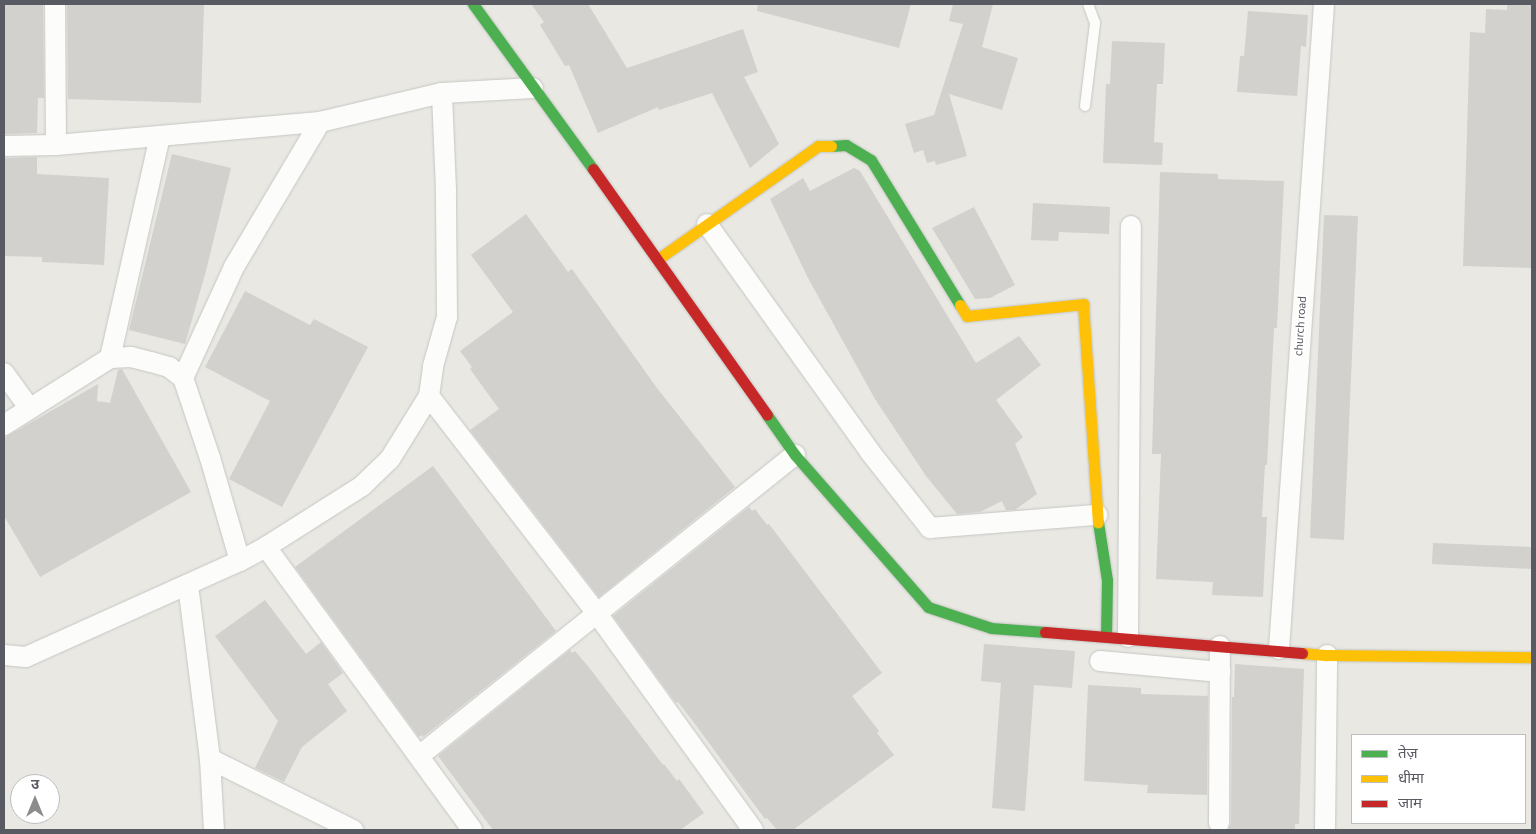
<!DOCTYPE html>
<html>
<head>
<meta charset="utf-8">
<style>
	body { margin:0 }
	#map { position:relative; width:1536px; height:834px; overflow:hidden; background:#e9e8e2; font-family:"Source Sans 3","Noto Sans Devanagari",sans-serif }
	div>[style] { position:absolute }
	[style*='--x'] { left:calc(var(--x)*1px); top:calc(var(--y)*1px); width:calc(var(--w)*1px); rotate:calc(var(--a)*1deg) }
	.building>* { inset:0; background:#d2d1cd }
	.roads { filter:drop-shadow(0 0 1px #c5c6c4) drop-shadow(0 0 1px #c5c6c4) }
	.lane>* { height:10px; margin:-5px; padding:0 5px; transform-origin:5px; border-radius:5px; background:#fcfcfb }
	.street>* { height:20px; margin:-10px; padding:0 10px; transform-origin:10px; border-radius:10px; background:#fcfcfb }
	.fast>* { height:11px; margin:-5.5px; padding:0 5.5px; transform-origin:5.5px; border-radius:5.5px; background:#4caf50 }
	.slow>* { height:11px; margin:-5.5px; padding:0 5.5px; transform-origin:5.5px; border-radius:5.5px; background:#ffc107 }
	.jam>* { height:11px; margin:-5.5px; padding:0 5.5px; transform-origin:5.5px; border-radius:5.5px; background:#c62828 }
	span { translate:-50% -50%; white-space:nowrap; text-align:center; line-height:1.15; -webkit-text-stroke:4px #fff; paint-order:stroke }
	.street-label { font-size:12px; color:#585b61 }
	.frame { position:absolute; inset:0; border:5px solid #585b61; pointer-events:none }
	.legend { position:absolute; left:1351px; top:734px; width:175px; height:90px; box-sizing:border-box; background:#fff; border:1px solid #bcbdc0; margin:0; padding:6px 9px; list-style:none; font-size:15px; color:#585b61 }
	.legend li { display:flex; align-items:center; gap:10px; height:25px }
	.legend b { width:25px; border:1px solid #bcbdc0 }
	.north { position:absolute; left:10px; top:774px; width:50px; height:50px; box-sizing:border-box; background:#fff; border:1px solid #bcbdc0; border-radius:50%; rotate:0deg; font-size:14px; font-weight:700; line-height:20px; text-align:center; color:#585b61 }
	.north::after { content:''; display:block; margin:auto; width:18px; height:22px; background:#8b8c8e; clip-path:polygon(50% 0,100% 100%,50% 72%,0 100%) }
</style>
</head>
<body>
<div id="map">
	<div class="building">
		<div style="clip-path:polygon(4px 4px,43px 4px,44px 98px,38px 98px,37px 133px,4px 134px)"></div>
		<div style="clip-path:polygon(67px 4px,204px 4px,201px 103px,68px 99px)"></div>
		<div style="clip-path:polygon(531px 4px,588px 4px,627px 68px,743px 29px,758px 72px,744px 77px,779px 144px,750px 168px,712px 93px,659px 110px,658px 107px,598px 133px,569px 65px,565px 66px,540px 25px,544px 22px)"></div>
		<div style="clip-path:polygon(758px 4px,911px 4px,899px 48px,757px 11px)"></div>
		<div style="clip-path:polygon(953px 4px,993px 4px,982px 47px,1018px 58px,1002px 110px,949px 94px,967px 156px,936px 165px,935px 161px,927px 163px,923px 150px,914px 153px,905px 124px,934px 115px,963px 24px,949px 21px)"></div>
		<div style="clip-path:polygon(1507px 4px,1532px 4px,1532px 268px,1463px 266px,1470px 32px,1485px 33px,1486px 9px,1507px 10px)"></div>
		<div style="clip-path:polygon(1248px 11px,1308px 15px,1306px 47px,1301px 46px,1297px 96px,1237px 92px,1240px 56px,1244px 56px)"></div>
		<div style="clip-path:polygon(1112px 41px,1165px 43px,1163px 84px,1157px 84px,1154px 142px,1163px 143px,1162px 165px,1103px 163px,1106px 84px,1110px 84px)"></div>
		<div style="clip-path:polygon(172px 154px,231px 168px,206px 271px,185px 344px,129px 330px)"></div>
		<div style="clip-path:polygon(37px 157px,37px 174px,109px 178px,104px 265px,42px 262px,42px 257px,4px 256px,4px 158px)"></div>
		<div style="clip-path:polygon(854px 168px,860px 171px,976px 363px,1019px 336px,1041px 365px,996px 400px,1023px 437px,1015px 444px,1037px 494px,1015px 510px,1006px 510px,1002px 501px,980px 512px,957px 514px,926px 476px,875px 399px,808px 278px,770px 199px,803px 178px,810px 191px)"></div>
		<div style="clip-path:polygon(1160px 172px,1218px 174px,1218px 179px,1284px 181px,1277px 328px,1274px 328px,1267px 465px,1265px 465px,1262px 517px,1267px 517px,1263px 597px,1212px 595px,1213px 582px,1156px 579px,1161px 454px,1152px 454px)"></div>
		<div style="clip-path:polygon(1033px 203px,1110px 207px,1109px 234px,1059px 232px,1058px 241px,1031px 240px)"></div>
		<div style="clip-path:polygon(974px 207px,1015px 285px,990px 298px,975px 299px,932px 228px)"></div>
		<div style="clip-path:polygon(526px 214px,568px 272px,572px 269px,657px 388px,735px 487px,599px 597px,470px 430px,499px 409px,470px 369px,472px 367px,460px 351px,513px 312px,471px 255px)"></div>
		<div style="clip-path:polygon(1324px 215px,1358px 216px,1344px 540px,1310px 538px)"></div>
		<div style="clip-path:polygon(245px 291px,310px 325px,314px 319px,368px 347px,282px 507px,229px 479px,270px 401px,205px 367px)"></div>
		<div style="clip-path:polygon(122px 369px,191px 492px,40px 577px,4px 516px,4px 438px,98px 384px,97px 401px,110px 403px,118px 370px)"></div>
		<div style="clip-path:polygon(433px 466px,556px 631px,423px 737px,422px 735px,419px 737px,295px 567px)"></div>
		<div style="clip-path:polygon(749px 507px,752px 511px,755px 509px,767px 525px,769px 524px,882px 673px,852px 696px,879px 731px,877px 733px,894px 755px,793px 830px,777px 830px,767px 818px,765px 819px,692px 720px,678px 702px,676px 703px,613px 616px)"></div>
		<div style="clip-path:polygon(1433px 543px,1532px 547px,1532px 569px,1432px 564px)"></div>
		<div style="clip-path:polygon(265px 600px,306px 654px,321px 642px,343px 673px,328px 684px,347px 711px,302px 747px,284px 782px,255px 768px,278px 721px,215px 636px)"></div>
		<div style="clip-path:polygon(984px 644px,1075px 651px,1072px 688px,1034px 685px,1025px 811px,992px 808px,1001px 683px,981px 681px)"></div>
		<div style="clip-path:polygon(570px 650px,572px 653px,575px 651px,588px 666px,663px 765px,664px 764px,677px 781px,679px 779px,704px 813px,680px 830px,493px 830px,438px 756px)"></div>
		<div style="clip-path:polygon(1235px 664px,1304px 669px,1299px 824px,1295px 824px,1295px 830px,1228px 830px,1231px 823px,1232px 697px,1234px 697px)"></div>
		<div style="clip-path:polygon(1088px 685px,1141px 688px,1141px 694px,1208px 696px,1207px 795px,1147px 793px,1148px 785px,1084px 781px)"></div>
	</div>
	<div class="roads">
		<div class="lane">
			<div style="--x:1085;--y:106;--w:84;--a:-83.1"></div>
			<div style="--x:1095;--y:23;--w:20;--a:-110"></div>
		</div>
		<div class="street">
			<div style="--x:56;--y:145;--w:265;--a:-5"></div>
			<div style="--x:320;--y:122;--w:125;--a:-13.4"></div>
			<div style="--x:442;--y:93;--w:91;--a:-3.1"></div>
			<div style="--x:4;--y:146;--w:52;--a:-1.1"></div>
			<div style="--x:56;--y:145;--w:141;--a:-90.4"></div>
			<div style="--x:707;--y:224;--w:280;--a:54.4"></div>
			<div style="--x:870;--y:452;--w:97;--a:51.7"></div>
			<div style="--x:930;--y:528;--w:168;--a:-4.5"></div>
			<div style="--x:110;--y:358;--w:227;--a:-77.3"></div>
			<div style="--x:4;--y:373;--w:44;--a:54.2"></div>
			<div style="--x:429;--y:396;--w:277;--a:52.3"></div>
			<div style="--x:598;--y:615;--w:265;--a:54.2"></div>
			<div style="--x:4;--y:425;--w:125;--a:-32.3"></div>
			<div style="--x:110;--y:358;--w:21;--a:-3"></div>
			<div style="--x:131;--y:357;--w:21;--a:14"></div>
			<div style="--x:151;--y:362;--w:19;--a:16"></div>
			<div style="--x:169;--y:367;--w:18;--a:38"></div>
			<div style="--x:266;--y:547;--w:350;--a:53.9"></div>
			<div style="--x:240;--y:561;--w:107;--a:-106.2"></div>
			<div style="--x:210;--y:458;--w:84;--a:-108.6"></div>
			<div style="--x:183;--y:378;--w:122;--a:-65.3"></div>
			<div style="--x:234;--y:267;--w:169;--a:-59.3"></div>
			<div style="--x:188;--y:585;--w:175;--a:82.8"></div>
			<div style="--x:210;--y:759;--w:71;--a:86.8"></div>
			<div style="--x:1128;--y:637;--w:411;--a:-89.6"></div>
			<div style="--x:1279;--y:649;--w:647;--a:-86.01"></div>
			<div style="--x:4;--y:655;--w:22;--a:5"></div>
			<div style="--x:26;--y:657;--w:235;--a:-24.2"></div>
			<div style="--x:240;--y:561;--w:30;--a:-28"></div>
			<div style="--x:266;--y:547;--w:114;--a:-32.4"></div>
			<div style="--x:362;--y:486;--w:39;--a:-44"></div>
			<div style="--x:390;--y:459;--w:74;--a:-58.2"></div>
			<div style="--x:429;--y:396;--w:30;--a:-82"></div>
			<div style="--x:433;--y:366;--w:51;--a:-74.1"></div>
			<div style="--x:447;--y:317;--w:127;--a:-90.5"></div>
			<div style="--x:446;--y:190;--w:97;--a:-92.4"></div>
			<div style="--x:1100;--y:661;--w:121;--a:5.2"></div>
			<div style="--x:419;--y:756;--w:482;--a:-38.7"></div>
			<div style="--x:210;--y:759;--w:160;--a:26.4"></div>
			<div style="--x:1219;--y:823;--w:177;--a:-89.7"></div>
			<div style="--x:1325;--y:830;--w:175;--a:-89.3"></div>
		</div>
		<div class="fast">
			<div style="--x:473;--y:4;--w:204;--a:54"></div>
			<div style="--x:831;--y:146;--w:15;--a:-4"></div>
			<div style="--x:846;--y:145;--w:29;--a:31"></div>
			<div style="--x:871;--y:160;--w:170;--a:58.5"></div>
			<div style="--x:767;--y:415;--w:49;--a:55"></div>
			<div style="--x:795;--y:455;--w:202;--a:48.8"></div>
			<div style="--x:928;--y:607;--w:66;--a:18.4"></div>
			<div style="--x:991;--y:628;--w:54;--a:4.2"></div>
			<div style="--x:1098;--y:522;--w:59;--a:81.2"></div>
			<div style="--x:1107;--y:580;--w:55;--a:91"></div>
		</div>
		<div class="slow">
			<div style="--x:658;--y:259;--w:196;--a:-35.2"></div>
			<div style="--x:818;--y:146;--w:13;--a:0"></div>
			<div style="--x:960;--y:305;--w:13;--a:58"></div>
			<div style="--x:967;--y:316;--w:117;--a:-5.9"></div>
			<div style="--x:1083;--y:304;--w:219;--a:86.1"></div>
			<div style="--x:1302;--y:653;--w:25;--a:5"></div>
			<div style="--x:1327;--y:655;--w:205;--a:0.6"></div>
		</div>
		<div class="jam">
			<div style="--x:593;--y:169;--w:301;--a:54.7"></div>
			<div style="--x:1045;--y:632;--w:258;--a:4.7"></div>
		</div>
	</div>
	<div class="street-label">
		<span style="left:1301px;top:326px;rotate:-86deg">church road</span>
	</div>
	<div class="frame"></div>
	<ul class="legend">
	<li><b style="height:6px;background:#4caf50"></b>तेज़</li>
	<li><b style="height:6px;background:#ffc107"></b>धीमा</li>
	<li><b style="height:6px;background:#c62828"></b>जाम</li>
	</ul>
	<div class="north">उ</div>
</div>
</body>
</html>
